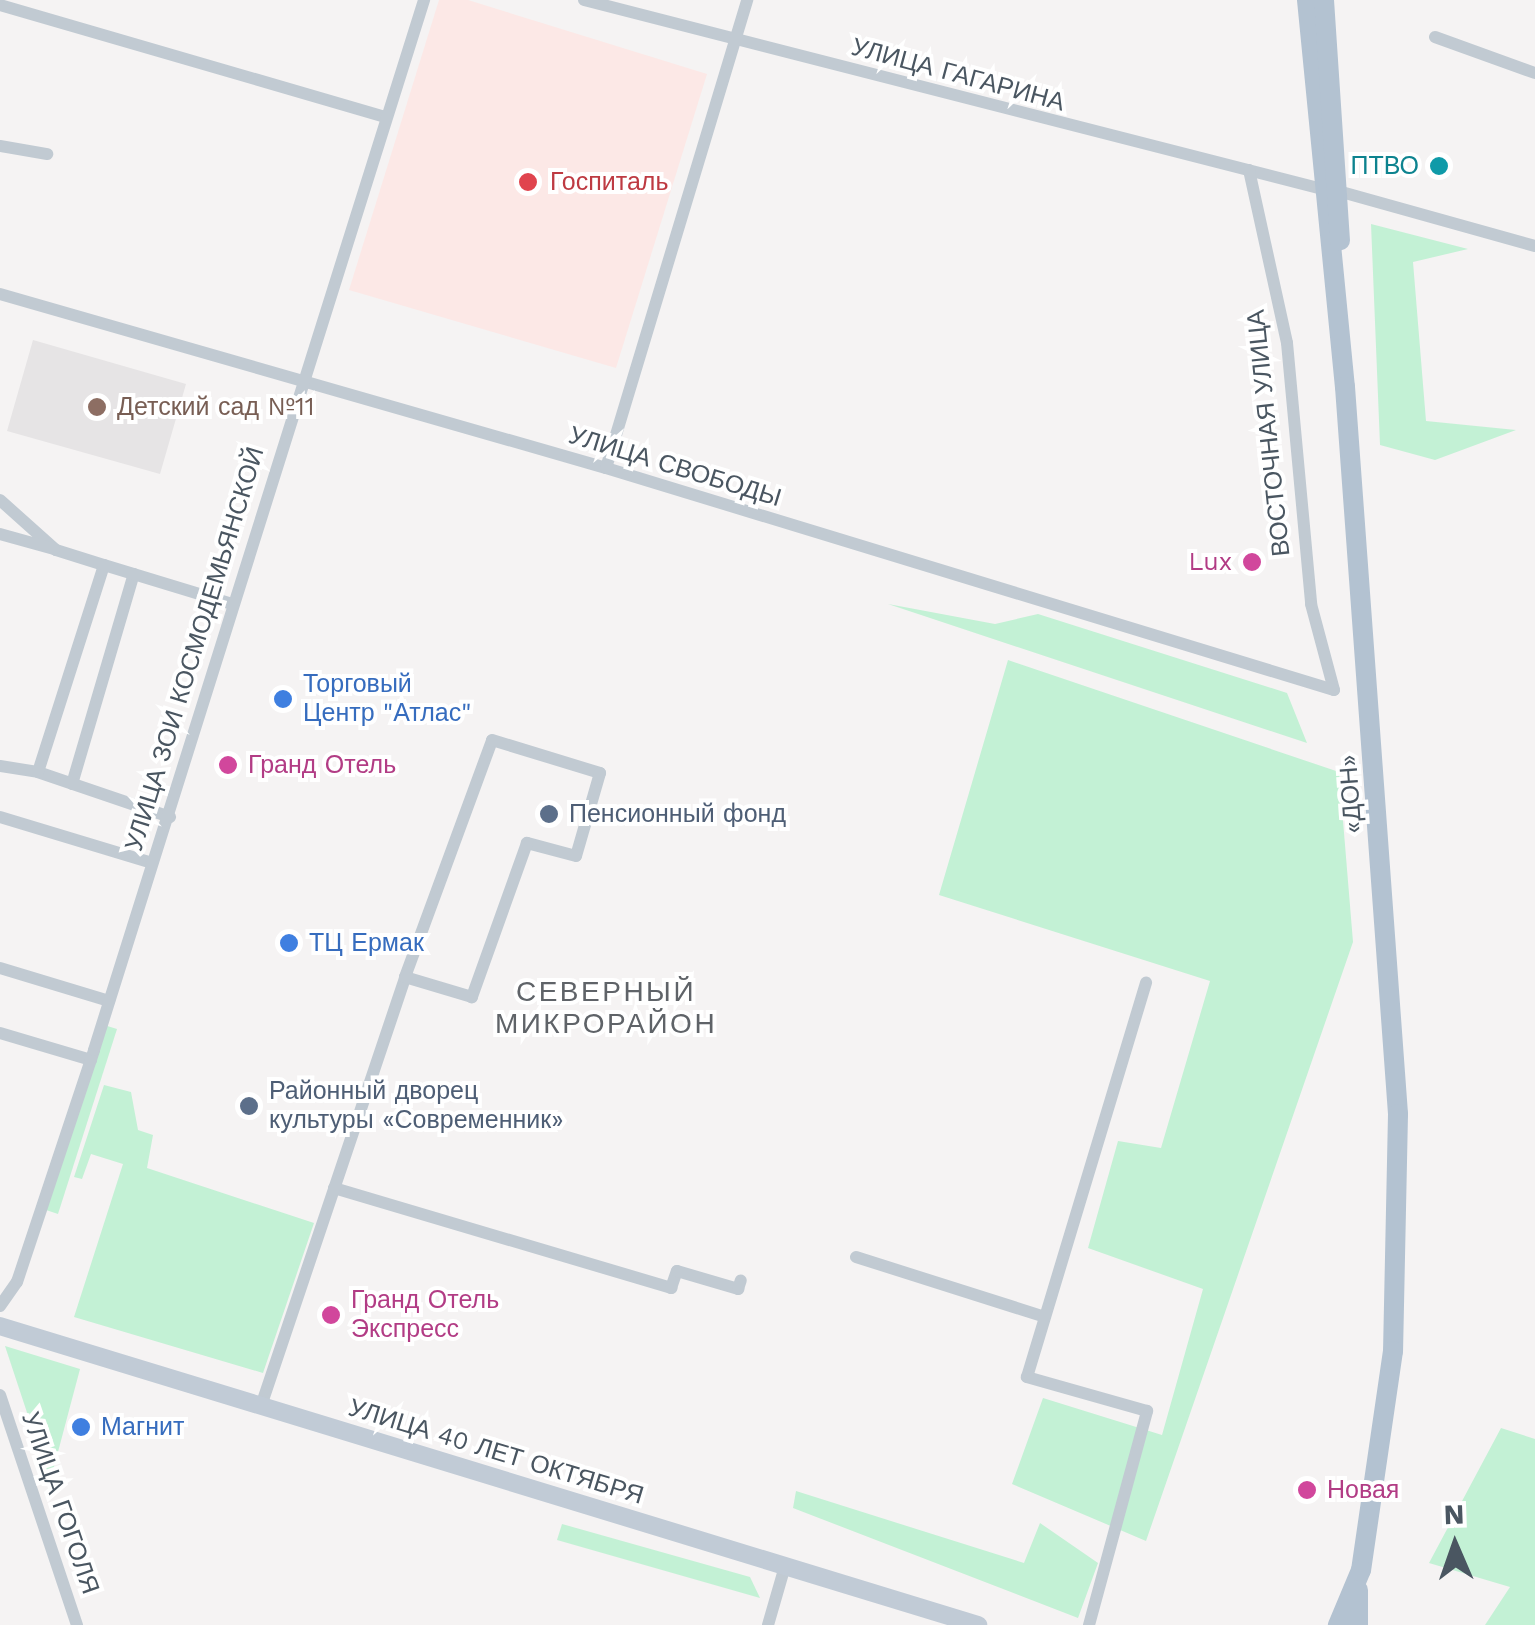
<!DOCTYPE html>
<html>
<head>
<meta charset="utf-8">
<style>
	body { margin:0 }
	#map { position:relative; width:1535px; height:1625px; overflow:hidden; background:#f5f3f3; font-family:"Work Sans",sans-serif }
	div>[style] { position:absolute }
	[style*='--x'] { left:calc(var(--x)*1px); top:calc(var(--y)*1px); width:calc(var(--w)*1px); rotate:calc(var(--a)*1deg) }
	.education>* { inset:0; background:#e6e4e5 }
	.medical>* { inset:0; background:#fce8e6 }
	.green>* { inset:0; background:#c3f1d5 }
	.street>* { height:12px; margin:-6px; padding:0 6px; transform-origin:6px; border-radius:6px; background:#c1cad2 }
	.secondary>* { height:18px; margin:-9px; padding:0 9px; transform-origin:9px; border-radius:9px; background:#c1cbd6 }
	.primary>* { height:20px; margin:-10px; padding:0 10px; transform-origin:10px; border-radius:10px; background:#b3c2d1 }
	.dots>* { width:28px; height:28px; translate:-50% -50%; box-sizing:border-box; border:5px solid #fff; border-radius:50% }
	span { translate:-50% -50%; white-space:nowrap; text-align:center; line-height:1.15; -webkit-text-stroke:8px #fff; paint-order:stroke }
	.street-label { font-size:25px; color:#4a5661 }
	.culture-label { font-size:25px; color:#0d838f }
	.right { translate:-100% -50%; text-align:right }
	.health-label { font-size:25px; color:#be3a42 }
	.left { translate:0 -50%; text-align:left }
	.education-label { font-size:25px; color:#785e54 }
	.hotel-label { font-size:25px; color:#b23c85 }
	.shop-label { font-size:25px; color:#366cbe }
	.service-label { font-size:25px; color:#4e5e75 }
	.neighbourhood-label { font-size:28px; color:#5f6368; letter-spacing:2.5px }
	.north { position:absolute; left:1405px; top:1495px; width:100px; height:100px; -webkit-text-stroke:8px #fff; paint-order:stroke; rotate:358deg; font-size:28px; font-weight:700; line-height:40px; text-align:center; color:#4a5661 }
	.north::after { content:''; display:block; margin:auto; width:35px; height:45px; background:#4a5661; clip-path:polygon(50% 0,100% 100%,50% 72%,0 100%) }
</style>
</head>
<body>
<div id="map">
	<div class="education">
		<div style="clip-path:polygon(33px 340px,186px 384px,160px 474px,7px 431px)"></div>
	</div>
	<div class="medical">
		<div style="clip-path:polygon(439px 0,468px 0,707px 74px,616px 368px,349px 290px)"></div>
	</div>
	<div class="green">
		<div style="clip-path:polygon(1371px 224px,1468px 249px,1413px 262px,1426px 421px,1516px 430px,1435px 460px,1380px 445px)"></div>
		<div style="clip-path:polygon(888px 604px,995px 624px,1038px 614px,1287px 693px,1307px 743px)"></div>
		<div style="clip-path:polygon(1008px 660px,1339px 772px,1353px 942px,1146px 1541px,1012px 1484px,1043px 1398px,1162px 1435px,1203px 1289px,1088px 1248px,1118px 1141px,1161px 1148px,1210px 981px,939px 895px)"></div>
		<div style="clip-path:polygon(104px 1025px,117px 1029px,58px 1214px,46px 1210px)"></div>
		<div style="clip-path:polygon(104px 1085px,131px 1092px,138px 1130px,153px 1135px,147px 1168px,314px 1223px,263px 1373px,74px 1317px,123px 1164px,91px 1154px,82px 1179px,74px 1177px)"></div>
		<div style="clip-path:polygon(5px 1346px,80px 1369px,50px 1482px)"></div>
		<div style="clip-path:polygon(1501px 1428px,1535px 1439px,1535px 1625px,1485px 1625px,1510px 1587px,1429px 1563px)"></div>
		<div style="clip-path:polygon(796px 1491px,1024px 1563px,1040px 1523px,1098px 1563px,1078px 1618px,793px 1508px)"></div>
		<div style="clip-path:polygon(562px 1524px,750px 1577px,760px 1598px,557px 1540px)"></div>
	</div>
	<div class="street">
		<div style="--x:584;--y:0;--w:762;--a:14.36"></div>
		<div style="--x:0;--y:5;--w:402;--a:16.2"></div>
		<div style="--x:1435;--y:37;--w:106;--a:19.8"></div>
		<div style="--x:0;--y:146;--w:48;--a:9.7"></div>
		<div style="--x:1249;--y:170;--w:177;--a:77.6"></div>
		<div style="--x:1287;--y:343;--w:262;--a:84.7"></div>
		<div style="--x:1311;--y:604;--w:89;--a:75"></div>
		<div style="--x:1338;--y:191;--w:205;--a:15.6"></div>
		<div style="--x:0;--y:294;--w:630;--a:16.02"></div>
		<div style="--x:606;--y:468;--w:761;--a:16.96"></div>
		<div style="--x:606;--y:468;--w:489;--a:-73.2"></div>
		<div style="--x:0;--y:500;--w:75;--a:41.8"></div>
		<div style="--x:56;--y:550;--w:50;--a:17.4"></div>
		<div style="--x:0;--y:534;--w:56;--a:15.5"></div>
		<div style="--x:0;--y:766;--w:38;--a:9"></div>
		<div style="--x:72;--y:784;--w:219;--a:-73.6"></div>
		<div style="--x:0;--y:817;--w:159;--a:16.8"></div>
		<div style="--x:170;--y:817;--w:139;--a:-161.2"></div>
		<div style="--x:38;--y:772;--w:217;--a:-72.3"></div>
		<div style="--x:104;--y:565;--w:134;--a:16.9"></div>
		<div style="--x:0;--y:968;--w:114;--a:16.8"></div>
		<div style="--x:0;--y:1033;--w:95;--a:16.5"></div>
		<div style="--x:334;--y:1188;--w:352;--a:16.5"></div>
		<div style="--x:671;--y:1288;--w:18;--a:-71"></div>
		<div style="--x:677;--y:1271;--w:64;--a:16.4"></div>
		<div style="--x:738;--y:1289;--w:9;--a:-72"></div>
		<div style="--x:856;--y:1257;--w:198;--a:17.6"></div>
		<div style="--x:0;--y:1306;--w:29;--a:-55"></div>
		<div style="--x:17;--y:1282;--w:244;--a:-71.6"></div>
		<div style="--x:94;--y:1050;--w:1101;--a:-72.55"></div>
		<div style="--x:0;--y:1395;--w:243;--a:71.5"></div>
		<div style="--x:261;--y:1406;--w:453;--a:-71.4"></div>
		<div style="--x:405;--y:977;--w:252;--a:-69.8"></div>
		<div style="--x:492;--y:740;--w:113;--a:17"></div>
		<div style="--x:600;--y:773;--w:86;--a:106.1"></div>
		<div style="--x:576;--y:856;--w:51;--a:-165.1"></div>
		<div style="--x:527;--y:843;--w:164;--a:109.7"></div>
		<div style="--x:472;--y:997;--w:70;--a:-163.4"></div>
		<div style="--x:768;--y:1625;--w:61;--a:-73.9"></div>
		<div style="--x:1089;--y:1625;--w:222;--a:-74.8"></div>
		<div style="--x:1147;--y:1411;--w:125;--a:-164.2"></div>
		<div style="--x:1027;--y:1377;--w:412;--a:-73.2"></div>
	</div>
	<div class="secondary">
		<div style="--x:0;--y:1326;--w:1023;--a:17"></div>
	</div>
	<div class="primary">
		<div style="--x:1307;--y:0;--w:389;--a:84.4"></div>
		<div style="--x:1345;--y:387;--w:729;--a:85.83"></div>
		<div style="--x:1398;--y:1114;--w:237;--a:91.2"></div>
		<div style="--x:1393;--y:1351;--w:221;--a:98.3"></div>
		<div style="--x:1361;--y:1570;--w:60;--a:112.7"></div>
		<div style="--x:1324;--y:0;--w:241;--a:86.2"></div>
		<div style="--x:1358;--y:1625;--w:35;--a:-90"></div>
	</div>
	<div class="dots">
		<div style="left:1439px;top:166px;background:#0f9aa8"></div>
		<div style="left:528px;top:182px;background:#e0444e"></div>
		<div style="left:97px;top:407px;background:#8d6e63"></div>
		<div style="left:1252px;top:562px;background:#d1479c"></div>
		<div style="left:283px;top:699px;background:#3f7fe0"></div>
		<div style="left:228px;top:765px;background:#d1479c"></div>
		<div style="left:549px;top:814px;background:#5c6f8a"></div>
		<div style="left:289px;top:943px;background:#3f7fe0"></div>
		<div style="left:249px;top:1106px;background:#5c6f8a"></div>
		<div style="left:331px;top:1315px;background:#d1479c"></div>
		<div style="left:81px;top:1427px;background:#3f7fe0"></div>
		<div style="left:1307px;top:1490px;background:#d1479c"></div>
	</div>
	<div class="street-label">
		<span style="left:958px;top:75px;rotate:15deg">УЛИЦА ГАГАРИНА</span>
		<span style="left:1269px;top:433px;rotate:-96deg">ВОСТОЧНАЯ УЛИЦА</span>
		<span style="left:675px;top:467px;rotate:17deg">УЛИЦА СВОБОДЫ</span>
		<span style="left:195px;top:649px;rotate:-73deg">УЛИЦА ЗОИ КОСМОДЕМЬЯНСКОЙ</span>
		<span style="left:1351px;top:794px;rotate:-94deg">«ДОН»</span>
		<span style="left:496px;top:1452px;rotate:17deg">УЛИЦА 40 ЛЕТ ОКТЯБРЯ</span>
		<span style="left:60px;top:1503px;rotate:71deg">УЛИЦА ГОГОЛЯ</span>
	</div>
	<div class="culture-label">
		<span class="right" style="left:1419px;top:166px">ПТВО</span>
	</div>
	<div class="health-label">
		<span class="left" style="left:550px;top:182px">Госпиталь</span>
	</div>
	<div class="education-label">
		<span class="left" style="left:117px;top:407px">Детский сад №11</span>
	</div>
	<div class="hotel-label">
		<span class="right" style="left:1232px;top:562px">Lux</span>
		<span class="left" style="left:248px;top:765px">Гранд Отель</span>
		<span class="left" style="left:351px;top:1315px">Гранд Отель<br>Экспресс</span>
		<span class="left" style="left:1327px;top:1490px">Новая</span>
	</div>
	<div class="shop-label">
		<span class="left" style="left:303px;top:699px">Торговый<br>Центр "Атлас"</span>
		<span class="left" style="left:309px;top:943px">ТЦ Ермак</span>
		<span class="left" style="left:101px;top:1427px">Магнит</span>
	</div>
	<div class="service-label">
		<span class="left" style="left:569px;top:814px">Пенсионный фонд</span>
		<span class="left" style="left:269px;top:1106px">Районный дворец<br>культуры «Современник»</span>
	</div>
	<div class="neighbourhood-label">
		<span style="left:606px;top:1008px">СЕВЕРНЫЙ<br>МИКРОРАЙОН</span>
	</div>
	<div class="north">N</div>
</div>
</body>
</html>
